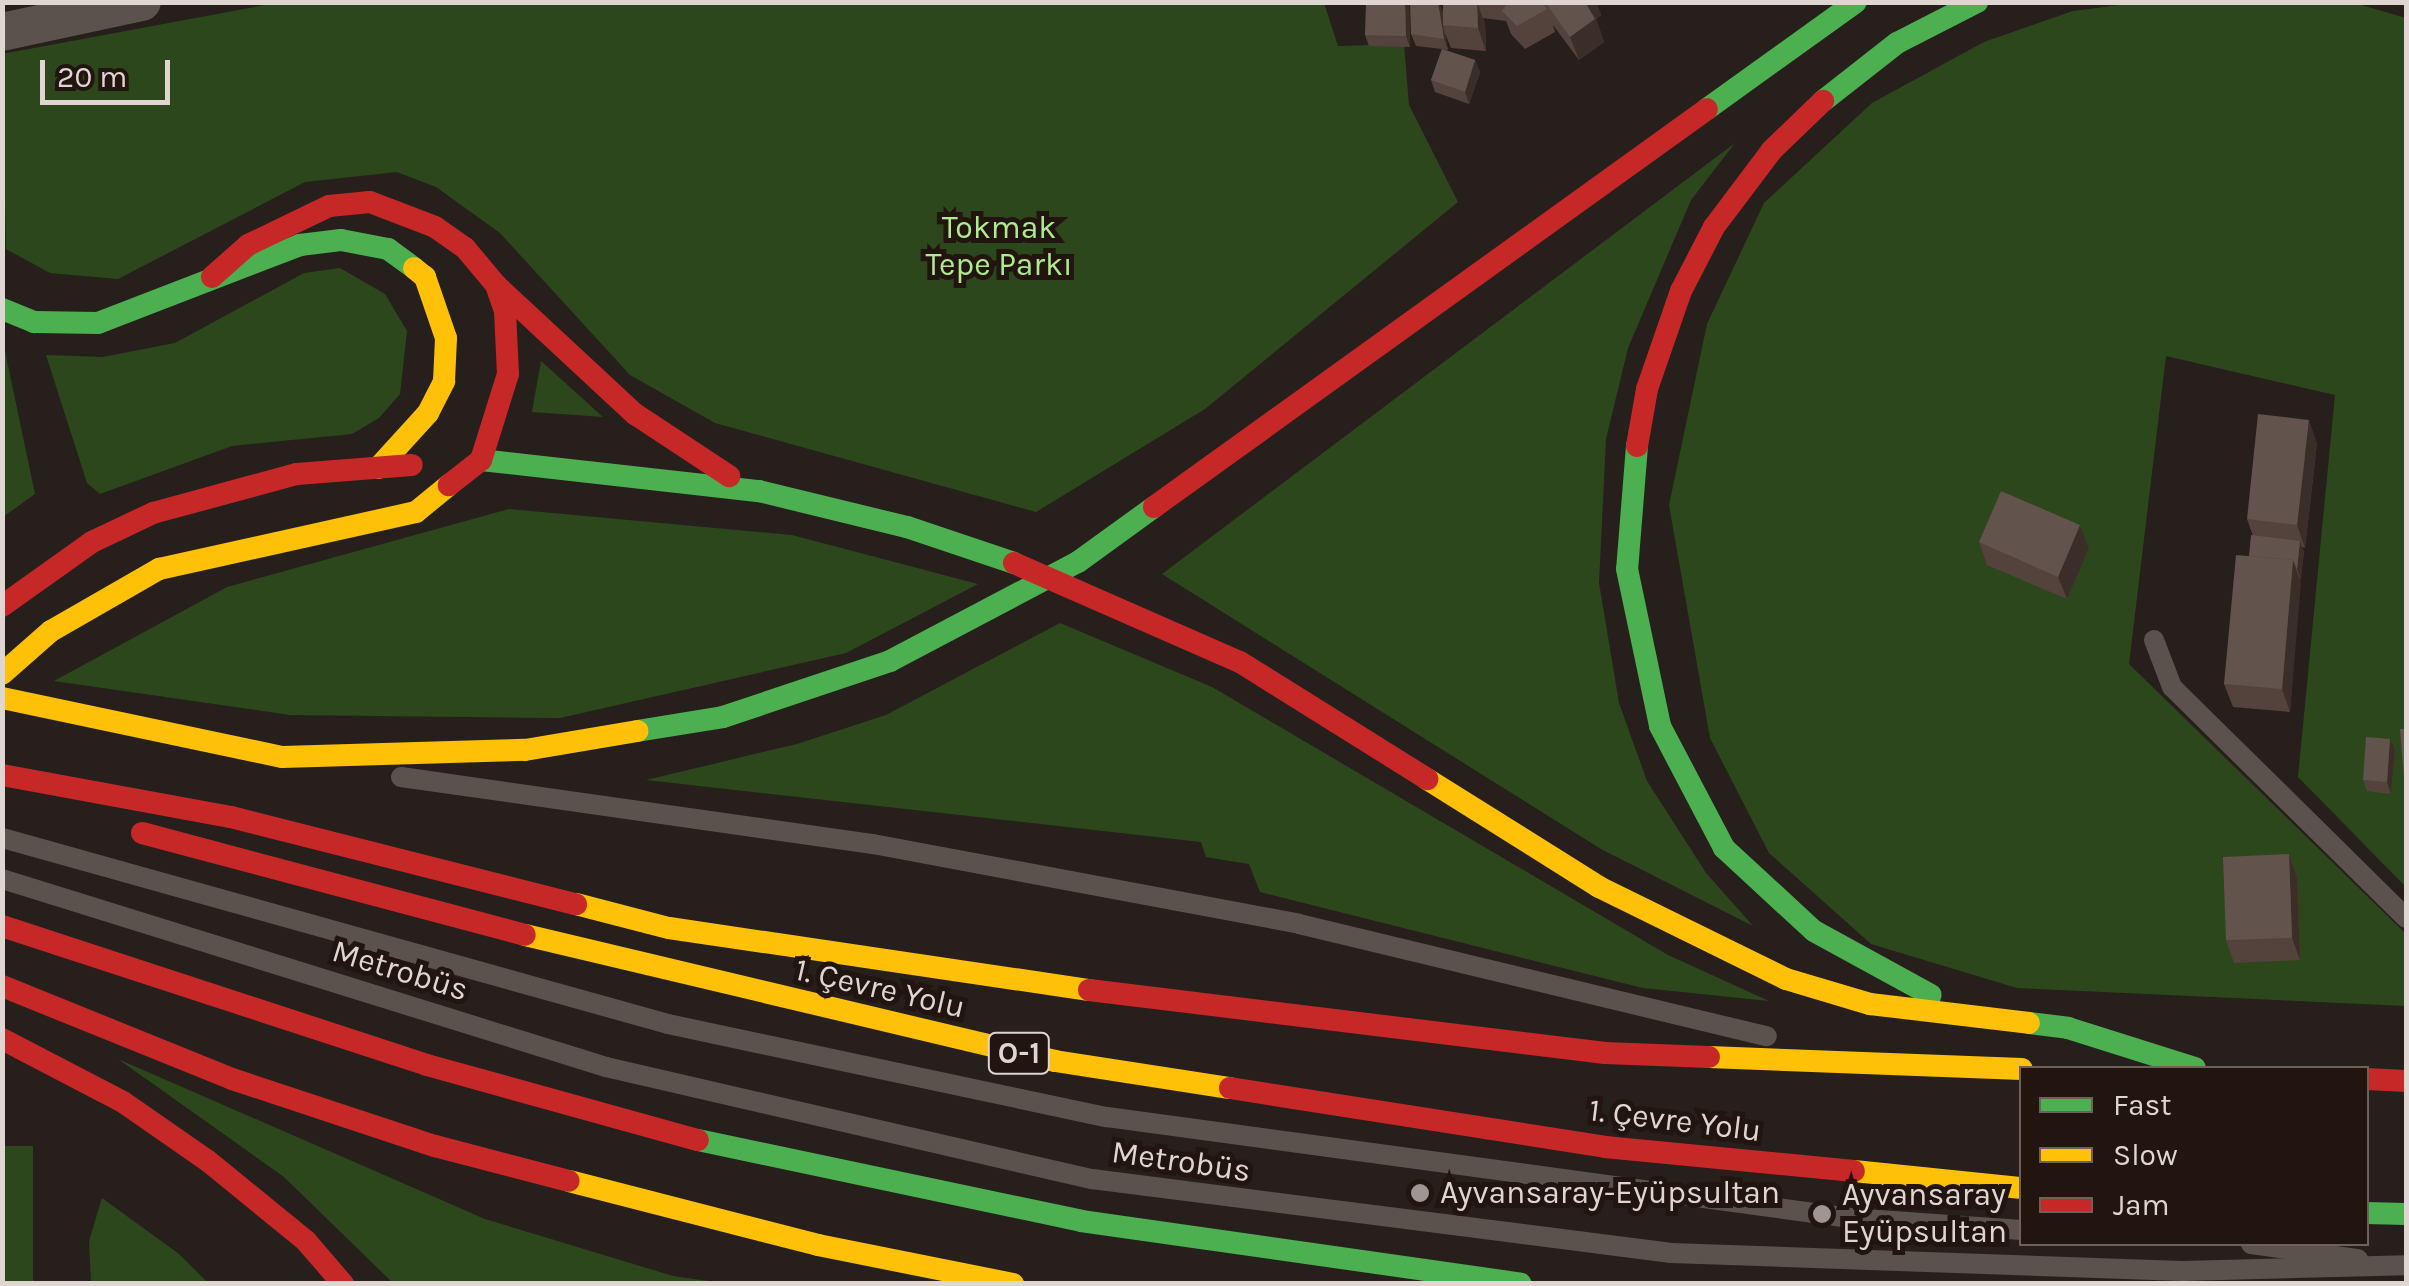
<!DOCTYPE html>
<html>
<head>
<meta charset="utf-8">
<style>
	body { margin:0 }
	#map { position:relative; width:2409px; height:1286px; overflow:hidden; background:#271f1c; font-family:Karla,sans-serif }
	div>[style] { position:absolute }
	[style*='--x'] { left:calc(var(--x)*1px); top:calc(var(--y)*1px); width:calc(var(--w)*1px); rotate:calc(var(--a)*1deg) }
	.green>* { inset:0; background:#2d471c }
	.lane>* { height:20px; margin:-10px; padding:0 10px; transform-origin:10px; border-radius:10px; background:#5c524d }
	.street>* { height:38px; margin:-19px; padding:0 19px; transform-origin:19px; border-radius:19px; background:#5c524d }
	.fast>* { height:22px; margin:-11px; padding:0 11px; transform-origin:11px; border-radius:11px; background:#4caf50 }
	.slow>* { height:22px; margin:-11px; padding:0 11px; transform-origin:11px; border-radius:11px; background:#ffc107 }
	.jam>* { height:22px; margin:-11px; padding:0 11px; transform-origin:11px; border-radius:11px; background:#c62828 }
	.wall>* { inset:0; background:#54433c }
	.shaded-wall>* { inset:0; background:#3b2e29 }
	.building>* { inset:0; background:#62534c }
	.dots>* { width:28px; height:28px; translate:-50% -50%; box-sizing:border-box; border:5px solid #22140e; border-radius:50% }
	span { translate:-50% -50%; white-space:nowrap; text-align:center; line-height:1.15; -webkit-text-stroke:10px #22140e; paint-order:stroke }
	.shield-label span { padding:2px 8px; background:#22140e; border:2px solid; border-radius:8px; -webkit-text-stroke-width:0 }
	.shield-label { font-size:30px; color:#dfd5d1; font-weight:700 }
	.park-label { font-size:32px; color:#aeea8e }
	.street-label { font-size:32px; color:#dfd5d1 }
	.poi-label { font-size:32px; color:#dfd5d1 }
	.left { translate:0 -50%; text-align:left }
	.frame { position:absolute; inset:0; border:5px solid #dfd5d1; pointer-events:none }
	.legend { position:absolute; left:2019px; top:1066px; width:350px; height:180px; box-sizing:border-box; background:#22140e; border:2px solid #6e615c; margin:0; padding:12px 18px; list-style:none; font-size:30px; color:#dfd5d1 }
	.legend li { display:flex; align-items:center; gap:20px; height:50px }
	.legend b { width:50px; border:2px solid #6e615c }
	.scale { position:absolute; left:40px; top:60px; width:130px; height:45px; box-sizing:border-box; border:5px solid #dfd5d1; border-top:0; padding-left:12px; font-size:30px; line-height:35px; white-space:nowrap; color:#dfd5d1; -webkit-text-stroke:8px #22140e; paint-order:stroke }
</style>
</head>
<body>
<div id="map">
	<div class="green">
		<div style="clip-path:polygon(281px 2px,1324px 3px,1338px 46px,1404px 44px,1409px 105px,1458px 202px,1205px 409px,1036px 512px,715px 423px,630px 375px,500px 233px,436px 187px,397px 172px,305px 182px,118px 279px,50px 273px,6px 249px,2px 54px)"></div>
		<div style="clip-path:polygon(2142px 2px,2351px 2px,2406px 18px,2406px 887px,2298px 777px,2335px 395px,2166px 356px,2129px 664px,2406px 934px,2406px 1006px,2017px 988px,1871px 944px,1769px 853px,1710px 738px,1669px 505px,1707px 324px,1764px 203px,1872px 103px,1984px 42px,2073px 11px)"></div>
		<div style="clip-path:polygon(1735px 143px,1691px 200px,1628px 348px,1606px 439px,1599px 583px,1619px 703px,1647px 781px,1706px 873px,1753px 926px,1601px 849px,1162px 574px)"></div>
		<div style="clip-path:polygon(340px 268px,385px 294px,407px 331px,400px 394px,379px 418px,352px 434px,232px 446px,100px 494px,87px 483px,46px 355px,103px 357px,175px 343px,304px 273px)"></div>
		<div style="clip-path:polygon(2px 337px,35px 494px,3px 517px,2px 516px)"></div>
		<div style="clip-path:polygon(541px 361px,603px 417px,532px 412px)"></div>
		<div style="clip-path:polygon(509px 509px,792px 535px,978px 584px,846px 653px,560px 718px,290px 715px,54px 681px,227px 587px)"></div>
		<div style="clip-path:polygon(1060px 623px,1212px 687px,1668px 955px,1769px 1001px,1643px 988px,1260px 892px,1249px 864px,1206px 857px,1201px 842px,646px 780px,797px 744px,886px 715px)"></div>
		<div style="clip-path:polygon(118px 1059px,485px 1219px,673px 1276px,722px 1283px,393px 1283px,284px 1177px)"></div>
		<div style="clip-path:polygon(3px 1146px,33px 1146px,33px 1283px,3px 1283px)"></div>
		<div style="clip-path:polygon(102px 1198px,179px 1254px,208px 1283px,91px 1283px,89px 1241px)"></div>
	</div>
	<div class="lane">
		<div style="--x:2154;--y:640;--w:50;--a:69"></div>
		<div style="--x:2172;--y:687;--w:329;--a:44.6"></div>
		<div style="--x:401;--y:777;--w:477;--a:8.1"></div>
		<div style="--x:873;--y:844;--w:433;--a:10.6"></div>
		<div style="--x:1299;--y:924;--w:481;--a:13.5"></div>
		<div style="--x:2;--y:838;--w:691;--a:15.6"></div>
		<div style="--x:668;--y:1024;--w:449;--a:12"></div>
		<div style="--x:1107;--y:1117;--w:750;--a:7.74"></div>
		<div style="--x:1850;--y:1218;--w:172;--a:4"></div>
		<div style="--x:2;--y:879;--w:633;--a:17.29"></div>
		<div style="--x:606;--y:1067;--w:499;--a:13"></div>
		<div style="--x:1092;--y:1179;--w:584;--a:7.28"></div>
		<div style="--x:1671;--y:1253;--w:511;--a:2.02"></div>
		<div style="--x:2182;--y:1271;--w:224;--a:-1.5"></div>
		<div style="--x:2251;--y:1244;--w:108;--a:8"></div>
	</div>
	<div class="street">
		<div style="--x:2;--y:32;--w:143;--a:-12.1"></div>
	</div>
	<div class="fast">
		<div style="--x:1823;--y:101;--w:94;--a:-38.1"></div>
		<div style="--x:1897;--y:43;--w:90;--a:-27.1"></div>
		<div style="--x:1707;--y:109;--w:183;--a:-35.7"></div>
		<div style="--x:2;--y:309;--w:35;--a:22"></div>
		<div style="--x:34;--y:322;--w:64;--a:0.9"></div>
		<div style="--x:98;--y:323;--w:217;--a:-21.1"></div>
		<div style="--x:300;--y:245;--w:41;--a:-7"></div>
		<div style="--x:341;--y:240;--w:48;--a:10.8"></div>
		<div style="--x:388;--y:249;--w:32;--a:36"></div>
		<div style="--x:1637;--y:446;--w:123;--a:94.6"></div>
		<div style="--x:1627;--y:569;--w:160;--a:78.1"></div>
		<div style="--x:1660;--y:726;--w:138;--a:62.3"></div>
		<div style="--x:1724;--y:848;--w:122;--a:42.7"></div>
		<div style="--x:1814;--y:931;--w:133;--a:28.7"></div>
		<div style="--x:481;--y:460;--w:280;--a:6.4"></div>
		<div style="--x:759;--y:491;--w:152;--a:13.7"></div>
		<div style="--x:907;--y:527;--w:113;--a:18.6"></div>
		<div style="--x:637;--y:731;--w:87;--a:-9.2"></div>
		<div style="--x:723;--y:717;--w:176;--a:-18.5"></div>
		<div style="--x:890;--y:661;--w:212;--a:-27.8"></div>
		<div style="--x:1078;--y:562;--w:94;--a:-35.9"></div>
		<div style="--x:2029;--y:1023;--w:39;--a:7"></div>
		<div style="--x:2068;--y:1028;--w:133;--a:17.5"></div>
		<div style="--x:698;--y:1140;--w:391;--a:11.9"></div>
		<div style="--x:1081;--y:1221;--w:444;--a:8.1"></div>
		<div style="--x:2366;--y:1213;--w:40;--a:1.4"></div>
	</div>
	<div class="slow">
		<div style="--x:378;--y:468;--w:74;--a:-47.7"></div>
		<div style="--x:428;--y:413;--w:36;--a:-63"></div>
		<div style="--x:444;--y:381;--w:43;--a:-87.3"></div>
		<div style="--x:446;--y:338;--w:65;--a:-109"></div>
		<div style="--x:425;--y:277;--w:14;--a:-141"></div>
		<div style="--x:2;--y:674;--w:65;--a:-41.3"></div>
		<div style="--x:51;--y:631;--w:125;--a:-29.9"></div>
		<div style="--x:159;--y:569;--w:263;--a:-12.5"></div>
		<div style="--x:416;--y:512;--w:43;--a:-39.3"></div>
		<div style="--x:2;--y:698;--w:286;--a:11.9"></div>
		<div style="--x:282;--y:757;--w:243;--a:-1.7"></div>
		<div style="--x:525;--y:750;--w:114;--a:-9.6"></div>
		<div style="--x:1427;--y:779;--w:203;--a:32.1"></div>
		<div style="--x:1599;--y:887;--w:208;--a:26.2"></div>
		<div style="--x:1786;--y:979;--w:88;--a:16.6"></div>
		<div style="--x:1870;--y:1004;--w:160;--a:6.8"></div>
		<div style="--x:576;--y:904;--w:96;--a:14.5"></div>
		<div style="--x:669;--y:928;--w:425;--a:8.4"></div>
		<div style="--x:525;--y:935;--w:545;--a:13.37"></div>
		<div style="--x:1055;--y:1061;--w:177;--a:8.8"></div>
		<div style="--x:1709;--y:1057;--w:313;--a:2.2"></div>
		<div style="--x:1854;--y:1171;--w:169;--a:5.8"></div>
		<div style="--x:569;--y:1181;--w:257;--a:14.4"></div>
		<div style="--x:818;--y:1245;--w:199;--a:11.3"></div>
	</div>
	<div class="jam">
		<div style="--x:212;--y:277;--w:48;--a:-41.6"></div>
		<div style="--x:248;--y:245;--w:90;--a:-25.7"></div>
		<div style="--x:329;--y:206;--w:41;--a:-5.6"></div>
		<div style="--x:370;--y:202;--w:70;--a:21"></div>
		<div style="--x:435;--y:227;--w:37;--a:35"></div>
		<div style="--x:465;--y:248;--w:48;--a:50"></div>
		<div style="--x:496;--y:285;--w:28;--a:71"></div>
		<div style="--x:505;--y:311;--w:63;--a:87.3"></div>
		<div style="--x:508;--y:374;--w:90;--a:107.4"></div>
		<div style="--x:481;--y:460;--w:41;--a:142"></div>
		<div style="--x:496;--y:285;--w:190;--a:42.9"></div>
		<div style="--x:635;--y:414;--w:113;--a:33.4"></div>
		<div style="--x:1637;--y:446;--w:58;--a:-80"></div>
		<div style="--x:1647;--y:389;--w:104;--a:-70.9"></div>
		<div style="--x:1681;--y:291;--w:72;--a:-62.7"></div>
		<div style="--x:1714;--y:227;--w:96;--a:-53"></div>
		<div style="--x:1772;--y:150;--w:71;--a:-43.9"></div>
		<div style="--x:1154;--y:507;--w:681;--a:-35.74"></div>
		<div style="--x:1014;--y:563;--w:247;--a:23.7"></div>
		<div style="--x:1240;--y:662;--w:221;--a:32"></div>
		<div style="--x:2;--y:606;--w:110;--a:-35.4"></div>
		<div style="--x:92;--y:542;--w:68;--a:-25.4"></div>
		<div style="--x:153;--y:513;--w:149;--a:-15.2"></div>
		<div style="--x:297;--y:474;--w:115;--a:-4.5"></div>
		<div style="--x:2;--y:775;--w:233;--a:10.4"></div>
		<div style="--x:231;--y:817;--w:356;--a:14.2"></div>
		<div style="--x:142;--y:833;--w:396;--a:14.9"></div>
		<div style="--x:2;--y:926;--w:447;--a:18.1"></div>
		<div style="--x:427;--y:1065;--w:281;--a:15.5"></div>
		<div style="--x:2;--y:986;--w:248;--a:22"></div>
		<div style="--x:232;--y:1079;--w:214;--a:18.3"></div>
		<div style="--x:435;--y:1146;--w:138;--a:14.6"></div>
		<div style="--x:1089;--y:990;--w:520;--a:6.96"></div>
		<div style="--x:1605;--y:1053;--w:104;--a:2.2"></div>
		<div style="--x:2;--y:1039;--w:136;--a:27.5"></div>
		<div style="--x:123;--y:1102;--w:103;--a:34.8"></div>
		<div style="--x:208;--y:1161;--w:127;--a:39.2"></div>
		<div style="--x:306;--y:1241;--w:57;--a:49.3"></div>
		<div style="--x:2366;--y:1079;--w:40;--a:2.9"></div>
		<div style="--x:1230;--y:1088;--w:380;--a:8.9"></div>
		<div style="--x:1605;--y:1147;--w:250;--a:5.5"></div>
	</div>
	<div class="wall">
		<div style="clip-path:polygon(1409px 2px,1410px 47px,1369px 46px,1365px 35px)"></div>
		<div style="clip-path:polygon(1443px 2px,1596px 2px,1601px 15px,1596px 19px,1604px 42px,1579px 60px,1553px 25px,1555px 32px,1525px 49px,1511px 34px,1506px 21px,1483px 18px,1485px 24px,1486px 51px,1451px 48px,1445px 33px,1448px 50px,1442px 49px,1475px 60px,1480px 72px,1469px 104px,1435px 92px,1431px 80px,1442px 49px,1416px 46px,1411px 34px,1442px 9px,1443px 15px)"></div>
		<div style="clip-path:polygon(2317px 443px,2305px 548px,2302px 547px,2304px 552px,2300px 580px,2290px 712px,2233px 707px,2224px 684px,2253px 536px,2247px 519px)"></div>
		<div style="clip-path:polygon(2080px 525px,2089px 548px,2067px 599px,1987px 565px,1979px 542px)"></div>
		<div style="clip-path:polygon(2395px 750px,2391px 794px,2367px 791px,2363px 780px)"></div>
		<div style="clip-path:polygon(2289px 854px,2297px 877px,2300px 960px,2234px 963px,2226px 940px)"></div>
	</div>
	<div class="shaded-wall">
		<div style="clip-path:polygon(1405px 2px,1409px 2px,1410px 47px,1406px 36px)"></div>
		<div style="clip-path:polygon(1438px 2px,1442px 9px,1444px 25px,1443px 25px,1448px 50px,1444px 39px)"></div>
		<div style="clip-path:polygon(1477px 2px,1485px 24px,1486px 51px,1478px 28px)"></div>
		<div style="clip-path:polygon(1585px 2px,1596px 2px,1601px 15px,1596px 19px,1604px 42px,1579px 60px,1570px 37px)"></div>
		<div style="clip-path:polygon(1475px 60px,1480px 72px,1469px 104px,1465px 92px)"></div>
		<div style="clip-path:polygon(2309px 420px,2317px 443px,2305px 548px,2297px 525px)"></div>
		<div style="clip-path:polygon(2080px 525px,2089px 548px,2067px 599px,2058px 577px)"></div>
		<div style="clip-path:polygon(2300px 541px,2304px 552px,2301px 580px,2297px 569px)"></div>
		<div style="clip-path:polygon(2293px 560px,2301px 583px,2290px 712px,2282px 689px)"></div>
		<div style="clip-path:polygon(2390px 739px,2395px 750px,2391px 794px,2387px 782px)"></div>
		<div style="clip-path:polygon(2289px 854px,2297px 877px,2300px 960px,2292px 938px)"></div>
	</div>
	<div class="building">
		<div style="clip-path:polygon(1366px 2px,1405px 2px,1406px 36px,1365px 35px)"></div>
		<div style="clip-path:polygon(1410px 2px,1438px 2px,1444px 39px,1411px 34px)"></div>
		<div style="clip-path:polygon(1443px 2px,1477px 2px,1478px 28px,1443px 25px)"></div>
		<div style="clip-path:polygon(1508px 2px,1542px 2px,1547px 9px,1517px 26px,1502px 11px)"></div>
		<div style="clip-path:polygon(1545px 2px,1585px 2px,1595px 19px,1570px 37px)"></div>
		<div style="clip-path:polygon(1442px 49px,1475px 60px,1465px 92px,1431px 80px)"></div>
		<div style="clip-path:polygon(2258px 414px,2309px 420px,2297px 525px,2247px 519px)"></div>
		<div style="clip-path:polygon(2001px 491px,2080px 525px,2058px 577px,1979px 542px)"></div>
		<div style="clip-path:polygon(2251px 535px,2300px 541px,2297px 569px,2293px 560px,2249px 556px)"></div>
		<div style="clip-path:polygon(2236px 555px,2293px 560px,2282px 689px,2224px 684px)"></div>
		<div style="clip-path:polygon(2400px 729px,2406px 729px,2406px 801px)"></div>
		<div style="clip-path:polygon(2366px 737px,2390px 739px,2387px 782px,2363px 780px)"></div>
		<div style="clip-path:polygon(2289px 854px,2292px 938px,2226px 940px,2223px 857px)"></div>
	</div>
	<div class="dots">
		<div style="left:1420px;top:1193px;background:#9f9592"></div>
		<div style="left:1822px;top:1214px;background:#9f9592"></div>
	</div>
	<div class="shield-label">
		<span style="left:1019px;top:1053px">O-1</span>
	</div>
	<div class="park-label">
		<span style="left:999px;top:247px">Tokmak<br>Tepe Parkı</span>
	</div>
	<div class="street-label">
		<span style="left:400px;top:971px;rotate:17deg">Metrobüs</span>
		<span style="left:880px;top:989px;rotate:13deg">1. Çevre Yolu</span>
		<span style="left:1675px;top:1121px;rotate:7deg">1. Çevre Yolu</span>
		<span style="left:1181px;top:1162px;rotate:8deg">Metrobüs</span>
	</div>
	<div class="poi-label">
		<span class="left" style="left:1440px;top:1193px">Ayvansaray-Eyüpsultan</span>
		<span class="left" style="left:1842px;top:1214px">Ayvansaray<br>Eyüpsultan</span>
	</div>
	<div class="frame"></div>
	<ul class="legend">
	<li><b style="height:12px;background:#4caf50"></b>Fast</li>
	<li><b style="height:12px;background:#ffc107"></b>Slow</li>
	<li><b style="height:12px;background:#c62828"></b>Jam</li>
	</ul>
	<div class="scale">20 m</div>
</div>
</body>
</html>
